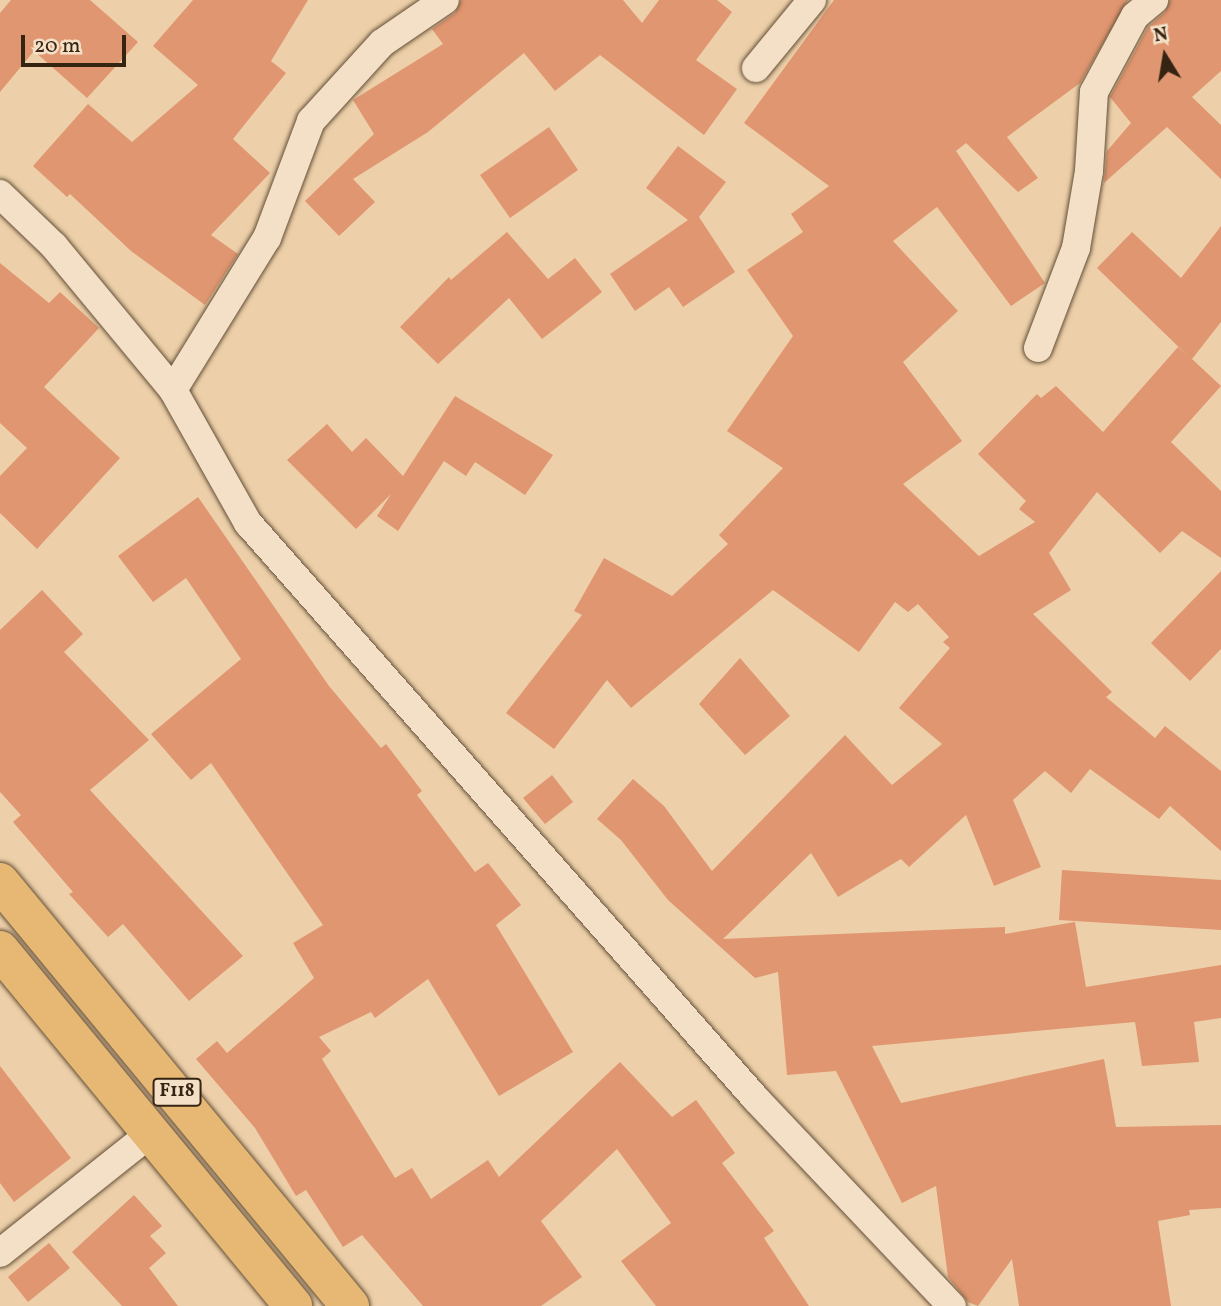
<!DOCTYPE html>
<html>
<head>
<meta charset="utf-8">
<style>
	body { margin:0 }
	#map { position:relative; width:1221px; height:1306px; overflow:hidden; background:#edd0a9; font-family:Vollkorn,serif }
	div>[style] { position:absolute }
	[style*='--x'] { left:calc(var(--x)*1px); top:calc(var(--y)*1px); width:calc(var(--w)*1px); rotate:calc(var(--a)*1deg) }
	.building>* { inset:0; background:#e09670 }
	.roads { filter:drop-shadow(0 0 2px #644f38) drop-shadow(0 0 2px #644f38) }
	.street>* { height:28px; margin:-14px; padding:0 14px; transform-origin:14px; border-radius:14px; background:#f3e0c7 }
	.primary>* { height:38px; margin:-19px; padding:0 19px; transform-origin:19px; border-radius:19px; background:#e6b874 }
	span { translate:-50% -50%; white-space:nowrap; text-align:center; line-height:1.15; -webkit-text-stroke:6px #f3e0c7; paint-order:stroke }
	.shield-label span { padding:2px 5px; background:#f3e0c7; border:2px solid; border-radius:5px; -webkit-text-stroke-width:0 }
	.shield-label { font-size:18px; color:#362413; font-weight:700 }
	.north { position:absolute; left:1130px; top:21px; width:70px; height:70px; -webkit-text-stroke:5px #f3e0c7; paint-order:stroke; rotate:349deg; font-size:19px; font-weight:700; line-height:28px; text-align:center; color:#362413 }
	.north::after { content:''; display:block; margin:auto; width:24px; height:32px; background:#362413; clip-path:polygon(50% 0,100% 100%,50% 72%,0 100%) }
	.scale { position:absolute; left:21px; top:35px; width:105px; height:32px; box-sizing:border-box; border:4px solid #362413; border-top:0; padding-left:9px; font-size:21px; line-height:24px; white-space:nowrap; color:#362413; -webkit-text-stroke:5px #f3e0c7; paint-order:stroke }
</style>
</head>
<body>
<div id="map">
	<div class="building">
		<div style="clip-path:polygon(11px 0,90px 0,138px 42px,87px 98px,34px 51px,0 92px,0 13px)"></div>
		<div style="clip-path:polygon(193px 0,308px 0,271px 61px,286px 73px,233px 139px,270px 173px,211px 235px,238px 254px,205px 305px,131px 251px,70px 194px,67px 197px,33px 166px,88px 104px,132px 142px,198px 85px,153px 46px)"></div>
		<div style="clip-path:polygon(461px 0,623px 0,642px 23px,659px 0,717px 0,732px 12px,696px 60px,737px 89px,704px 135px,600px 55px,555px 91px,524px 53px,428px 132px,353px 179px,375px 202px,339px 236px,305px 201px,374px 134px,353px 100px,443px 44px,432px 29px,455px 13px)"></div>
		<div style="clip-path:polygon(834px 0,1128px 0,1080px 83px,1007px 137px,1038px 178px,1018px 192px,966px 143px,956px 151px,1045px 283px,1011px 306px,937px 207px,893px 241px,958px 311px,903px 362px,962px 441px,903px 484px,979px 556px,1035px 522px,1019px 509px,1026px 501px,978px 454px,1037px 394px,1041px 398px,1056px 386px,1103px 432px,1178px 347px,1188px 356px,1097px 268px,1132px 232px,1181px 278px,1221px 226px,1221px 322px,1192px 359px,1221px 386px,1171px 442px,1221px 491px,1221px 558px,1182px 531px,1160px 553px,1097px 492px,1049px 553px,1071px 590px,1033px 614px,1112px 692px,1106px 697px,1155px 738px,1165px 726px,1221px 771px,1221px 851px,1170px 806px,1159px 819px,1090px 769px,1071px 793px,1045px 771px,1013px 800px,1041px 867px,994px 886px,966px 815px,909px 867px,901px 859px,838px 897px,811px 853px,723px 939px,1005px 927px,1005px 934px,1075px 922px,1086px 987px,1221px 965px,1221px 1018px,1194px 1022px,1199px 1062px,1142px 1066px,1135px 1022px,872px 1046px,901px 1103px,1104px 1059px,1116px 1127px,1221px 1125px,1221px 1208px,1189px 1210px,1190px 1215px,1158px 1221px,1171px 1306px,1019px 1306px,1012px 1259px,978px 1306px,968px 1302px,948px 1277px,936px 1186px,902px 1203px,836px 1071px,787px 1075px,778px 972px,755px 978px,668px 900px,621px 840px,597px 819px,633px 779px,664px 806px,712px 871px,845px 735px,892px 785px,942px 744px,899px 708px,950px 648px,943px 642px,949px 637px,918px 604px,908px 612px,895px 602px,859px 652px,773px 590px,631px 708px,607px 680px,554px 749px,506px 713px,582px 615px,574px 611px,604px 558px,672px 596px,728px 544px,719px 535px,783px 468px,727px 431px,793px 336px,747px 270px,803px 232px,791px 214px,829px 186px,744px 123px)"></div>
		<div style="clip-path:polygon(1170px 0,1221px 0,1221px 71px,1192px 97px,1221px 125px,1221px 179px,1167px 127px,1104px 183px,1107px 151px,1131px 123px,1110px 97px,1148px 27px,1165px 12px)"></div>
		<div style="clip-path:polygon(549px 127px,578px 170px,510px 218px,480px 175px)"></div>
		<div style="clip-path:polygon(678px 146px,726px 182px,699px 217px,735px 272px,683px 307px,669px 287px,635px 311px,610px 274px,688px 220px,646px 188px)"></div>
		<div style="clip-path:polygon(507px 232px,548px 279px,575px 258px,602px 292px,542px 339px,509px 298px,438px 364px,400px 327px,449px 277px,451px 280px)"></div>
		<div style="clip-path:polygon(0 263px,49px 303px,60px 292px,99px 328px,44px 387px,120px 458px,37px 549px,0 513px,0 476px,27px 448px,0 423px)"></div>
		<div style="clip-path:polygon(455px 396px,553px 455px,525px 495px,475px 462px,466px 476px,444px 461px,398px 531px,377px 516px,391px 494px,356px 529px,287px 460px,327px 424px,352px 452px,366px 438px,403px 476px)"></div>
		<div style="clip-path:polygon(198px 497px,329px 686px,381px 748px,386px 744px,422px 791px,417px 795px,475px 872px,488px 863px,521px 905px,496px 925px,573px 1052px,499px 1096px,428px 979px,375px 1018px,371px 1012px,319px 1037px,331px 1051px,322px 1059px,395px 1178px,412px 1168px,431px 1199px,488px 1160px,499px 1177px,620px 1062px,672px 1117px,696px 1100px,735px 1153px,722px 1163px,774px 1231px,764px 1238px,809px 1306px,656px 1306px,621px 1261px,671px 1223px,617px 1149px,541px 1221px,582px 1277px,541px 1306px,423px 1306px,362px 1235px,343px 1247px,306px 1190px,296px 1196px,255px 1128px,196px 1059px,217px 1041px,227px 1053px,314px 978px,293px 943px,323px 925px,211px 763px,191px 780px,151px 734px,241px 659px,186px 578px,153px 602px,118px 556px)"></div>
		<div style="clip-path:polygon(1221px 571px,1221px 649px,1190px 681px,1151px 643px)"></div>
		<div style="clip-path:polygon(42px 590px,83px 634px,64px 652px,149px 740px,90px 790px,243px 956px,189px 1001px,123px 924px,108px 937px,69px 894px,73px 892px,13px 822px,21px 815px,0 792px,0 630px)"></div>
		<div style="clip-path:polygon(740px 658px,790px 716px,745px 755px,699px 704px)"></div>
		<div style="clip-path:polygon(552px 775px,573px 802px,545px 824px,523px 798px)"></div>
		<div style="clip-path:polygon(1062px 870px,1221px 880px,1221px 930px,1059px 920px)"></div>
		<div style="clip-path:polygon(0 1066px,71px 1158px,14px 1202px,0 1183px)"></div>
		<div style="clip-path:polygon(134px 1195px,162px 1226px,150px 1236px,166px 1253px,149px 1268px,178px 1306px,122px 1306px,72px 1252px)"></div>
		<div style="clip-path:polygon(49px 1243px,70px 1268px,28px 1302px,8px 1277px)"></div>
	</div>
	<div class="roads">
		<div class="street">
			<div style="--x:756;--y:68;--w:88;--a:-50.5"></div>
			<div style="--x:0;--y:194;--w:75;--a:43.9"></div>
			<div style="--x:54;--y:246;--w:187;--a:50.4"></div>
			<div style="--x:173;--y:390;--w:153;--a:60.6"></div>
			<div style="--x:248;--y:523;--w:768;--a:48.59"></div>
			<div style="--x:756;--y:1099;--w:285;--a:46.6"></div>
			<div style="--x:1038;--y:348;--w:107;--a:-69.2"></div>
			<div style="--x:1076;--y:248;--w:78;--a:-80.4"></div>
			<div style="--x:1089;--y:171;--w:79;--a:-86.4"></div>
			<div style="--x:1094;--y:92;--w:86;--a:-61.7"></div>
			<div style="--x:1135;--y:16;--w:25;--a:-40"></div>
			<div style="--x:173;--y:390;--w:179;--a:-58.3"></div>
			<div style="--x:267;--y:238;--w:125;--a:-69.4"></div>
			<div style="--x:311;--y:121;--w:105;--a:-47.7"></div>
			<div style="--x:382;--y:43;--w:76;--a:-34.3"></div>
			<div style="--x:0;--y:1253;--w:194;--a:-38.5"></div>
		</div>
		<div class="primary">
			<div style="--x:0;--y:882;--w:550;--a:50.46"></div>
			<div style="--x:0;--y:950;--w:461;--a:50.5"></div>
		</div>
	</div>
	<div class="shield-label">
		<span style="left:177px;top:1092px">F118</span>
	</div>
	<div class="north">N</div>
	<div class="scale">20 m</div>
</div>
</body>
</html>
